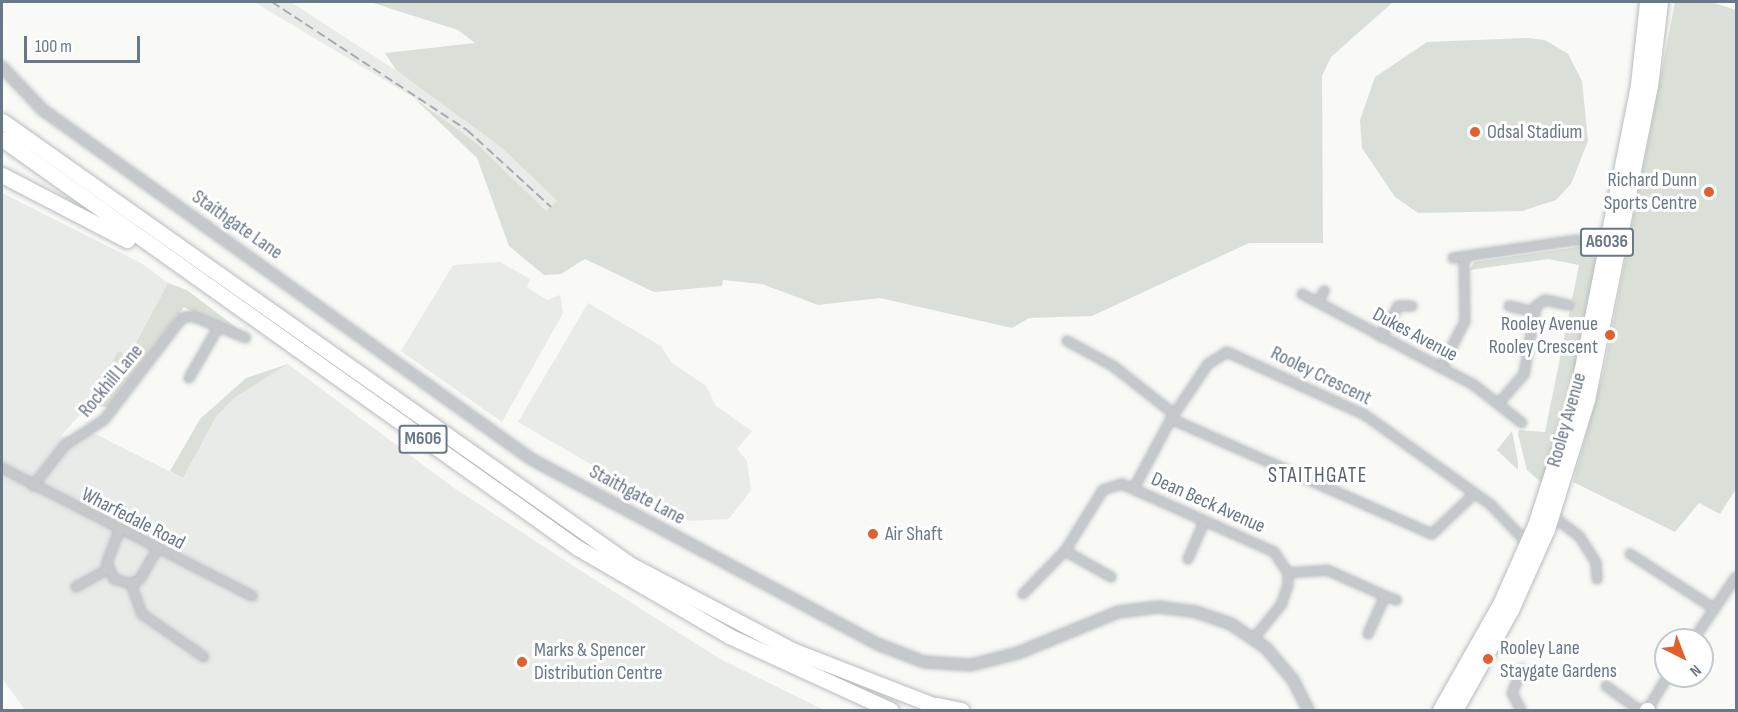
<!DOCTYPE html>
<html>
<head>
<meta charset="utf-8">
<style>
	body { margin:0 }
	#map { position:relative; width:1738px; height:712px; overflow:hidden; background:#f9f9f6; font-family:"Sofia Sans Condensed",sans-serif }
	div>[style] { position:absolute }
	[style*='--x'] { left:calc(var(--x)*1px); top:calc(var(--y)*1px); width:calc(var(--w)*1px); rotate:calc(var(--a)*1deg) }
	.built>* { inset:0; background:#e9ebe9 }
	.green>* { inset:0; background:#dae0d7 }
	.roads { filter:drop-shadow(0 0 2px #b8bcc0) drop-shadow(0 0 2px #b8bcc0) }
	.minor>* { height:8px; margin:-4px; padding:0 4px; transform-origin:4px; border-radius:4px; background:#c5c9cc }
	.tertiary>* { height:10px; margin:-5px; padding:0 5px; transform-origin:5px; border-radius:5px; background:#c5c9cc }
	.primary>* { height:14px; margin:-7px; padding:0 7px; transform-origin:7px; border-radius:7px; background:#fff }
	.trunk>* { height:15px; margin:-7.5px; padding:0 7.5px; transform-origin:7.5px; border-radius:7.5px; background:#fff }
	.motorway>* { height:15px; margin:-7.5px; padding:0 7.5px; transform-origin:7.5px; border-radius:7.5px; background:#fff }
	.rail>* { height:2px; margin-top:-1px; transform-origin:0; background:repeating-linear-gradient(90deg,#a5abb1 0 9px,transparent 0 13.5px) }
	.dots>* { width:16px; height:16px; translate:-50% -50%; box-sizing:border-box; border:3px solid #fff; border-radius:50% }
	span { translate:-50% -50%; white-space:nowrap; text-align:center; line-height:1.15; -webkit-text-stroke:6px #fff; paint-order:stroke }
	.shield-label span { padding:2px 4px; background:#fff; border:2px solid; border-radius:4px; -webkit-text-stroke-width:0 }
	.shield-label { font-size:18px; color:#687887; font-weight:700 }
	.poi-label { font-size:20px; color:#687887 }
	.left { translate:0 -50%; text-align:left }
	.right { translate:-100% -50%; text-align:right }
	.street-label { font-size:20px; color:#687887 }
	.neighbourhood-label { font-size:21px; color:#56616c; letter-spacing:1.5px }
	.frame { position:absolute; inset:0; border:3px solid #687887; pointer-events:none }
	.north { position:absolute; left:1654px; top:628px; width:60px; height:60px; box-sizing:border-box; background:#fff; border:2px solid #c3c9cf; border-radius:50%; rotate:138deg; font-size:16px; font-weight:700; line-height:24px; text-align:center; color:#687887 }
	.north::after { content:''; display:block; margin:auto; width:21px; height:27px; background:#e1602e; clip-path:polygon(50% 0,100% 100%,50% 72%,0 100%) }
	.scale { position:absolute; left:24px; top:36px; width:116px; height:27px; box-sizing:border-box; border:3px solid #687887; border-top:0; padding-left:8px; font-size:18px; line-height:21px; white-space:nowrap; color:#687887; -webkit-text-stroke:4px #fff; paint-order:stroke }
</style>
</head>
<body>
<div id="map">
	<div class="built">
		<div style="clip-path:polygon(254px 2px,291px 2px,429px 92px,501px 147px,557px 201px,546px 211px,428px 106px)"></div>
		<div style="clip-path:polygon(2px 193px,141px 263px,168px 283px,128px 356px,118px 351px,88px 406px,60px 437px,95px 434px,183px 478px,216px 417px,234px 398px,288px 364px,454px 488px,572px 565px,720px 659px,824px 710px,25px 710px,2px 678px)"></div>
		<div style="clip-path:polygon(500px 262px,530px 279px,527px 287px,547px 300px,560px 295px,563px 313px,502px 422px,401px 351px,453px 265px)"></div>
		<div style="clip-path:polygon(588px 303px,661px 346px,672px 363px,706px 386px,716px 406px,752px 431px,737px 449px,747px 461px,751px 490px,729px 519px,689px 521px,518px 422px)"></div>
	</div>
	<div class="green">
		<div style="clip-path:polygon(370px 2px,1393px 2px,1331px 57px,1322px 76px,1323px 243px,1249px 243px,1092px 316px,1029px 318px,1012px 328px,880px 298px,818px 305px,762px 284px,723px 280px,722px 286px,654px 292px,585px 259px,561px 274px,544px 275px,509px 246px,477px 158px,413px 97px,476px 143px,546px 211px,557px 201px,501px 147px,396px 70px,385px 53px,475px 43px,458px 30px)"></div>
		<div style="clip-path:polygon(1675px 2px,1711px 2px,1736px 10px,1736px 489px,1720px 514px,1699px 503px,1675px 532px,1573px 482px,1604px 370px)"></div>
		<div style="clip-path:polygon(1528px 38px,1545px 40px,1568px 54px,1582px 81px,1588px 141px,1571px 184px,1556px 200px,1522px 211px,1418px 213px,1395px 197px,1362px 148px,1360px 120px,1375px 77px,1427px 42px)"></div>
		<div style="clip-path:polygon(1578px 247px,1598px 254px,1577px 364px,1542px 483px,1527px 470px,1518px 434px,1519px 430px,1545px 432px,1579px 265px,1548px 259px,1470px 270px,1474px 262px)"></div>
		<div style="clip-path:polygon(168px 283px,187px 290px,250px 338px,184px 307px,109px 407px,88px 406px,118px 351px,129px 355px)"></div>
		<div style="clip-path:polygon(288px 364px,234px 398px,216px 417px,183px 478px,170px 471px,200px 419px,246px 378px)"></div>
		<div style="clip-path:polygon(1512px 431px,1518px 462px,1518px 470px,1497px 450px)"></div>
	</div>
	<div class="roads">
		<div class="minor">
			<div style="--x:1453;--y:258;--w:124;--a:-8.3"></div>
			<div style="--x:1576;--y:240;--w:31;--a:15"></div>
			<div style="--x:1302;--y:294;--w:195;--a:27.9"></div>
			<div style="--x:1474;--y:385;--w:61;--a:38.4"></div>
			<div style="--x:1318;--y:302;--w:13;--a:-61"></div>
			<div style="--x:1509;--y:306;--w:27;--a:13"></div>
			<div style="--x:1381;--y:337;--w:35;--a:-61"></div>
			<div style="--x:1398;--y:306;--w:14;--a:0"></div>
			<div style="--x:1067;--y:341;--w:52;--a:28.5"></div>
			<div style="--x:1113;--y:366;--w:78;--a:38.2"></div>
			<div style="--x:1441;--y:368;--w:53;--a:-62.9"></div>
			<div style="--x:1465;--y:321;--w:64;--a:-90.9"></div>
			<div style="--x:189;--y:378;--w:58;--a:-59.9"></div>
			<div style="--x:1498;--y:404;--w:40;--a:-49"></div>
			<div style="--x:1524;--y:374;--w:69;--a:-80"></div>
			<div style="--x:1536;--y:306;--w:11;--a:-34"></div>
			<div style="--x:1545;--y:300;--w:24;--a:12"></div>
			<div style="--x:1171;--y:419;--w:285;--a:23.8"></div>
			<div style="--x:1432;--y:534;--w:59;--a:-43.6"></div>
			<div style="--x:2;--y:468;--w:281;--a:27.1"></div>
			<div style="--x:33;--y:486;--w:52;--a:-52"></div>
			<div style="--x:65;--y:445;--w:46;--a:-32.7"></div>
			<div style="--x:104;--y:420;--w:128;--a:-52.6"></div>
			<div style="--x:182;--y:318;--w:10;--a:-11"></div>
			<div style="--x:192;--y:316;--w:58;--a:22.2"></div>
			<div style="--x:1134;--y:488;--w:78;--a:-61.8"></div>
			<div style="--x:1171;--y:419;--w:66;--a:-56.1"></div>
			<div style="--x:1208;--y:364;--w:22;--a:-32"></div>
			<div style="--x:1227;--y:352;--w:152;--a:24.5"></div>
			<div style="--x:1365;--y:415;--w:155;--a:35.5"></div>
			<div style="--x:1491;--y:505;--w:52;--a:46.5"></div>
			<div style="--x:1551;--y:515;--w:36;--a:37"></div>
			<div style="--x:1580;--y:537;--w:31;--a:58"></div>
			<div style="--x:1596;--y:563;--w:16;--a:86"></div>
			<div style="--x:119;--y:531;--w:34;--a:111"></div>
			<div style="--x:107;--y:563;--w:17;--a:66"></div>
			<div style="--x:114;--y:579;--w:18;--a:16"></div>
			<div style="--x:131;--y:584;--w:10;--a:-29"></div>
			<div style="--x:140;--y:579;--w:34;--a:-60"></div>
			<div style="--x:1065;--y:551;--w:53;--a:29.5"></div>
			<div style="--x:1630;--y:554;--w:101;--a:32.9"></div>
			<div style="--x:1188;--y:559;--w:40;--a:-66.6"></div>
			<div style="--x:1288;--y:573;--w:39;--a:-4"></div>
			<div style="--x:1327;--y:570;--w:64;--a:24.1"></div>
			<div style="--x:131;--y:584;--w:32;--a:70"></div>
			<div style="--x:142;--y:614;--w:75;--a:34.7"></div>
			<div style="--x:76;--y:587;--w:35;--a:-29"></div>
			<div style="--x:1023;--y:594;--w:60;--a:-45.7"></div>
			<div style="--x:1065;--y:551;--w:72;--a:-58.1"></div>
			<div style="--x:1103;--y:490;--w:20;--a:-18"></div>
			<div style="--x:1122;--y:484;--w:167;--a:24.1"></div>
			<div style="--x:1274;--y:552;--w:25;--a:56"></div>
			<div style="--x:1288;--y:573;--w:12;--a:90"></div>
			<div style="--x:1288;--y:585;--w:21;--a:109"></div>
			<div style="--x:1281;--y:605;--w:43;--a:129.3"></div>
			<div style="--x:1368;--y:634;--w:42;--a:-65.9"></div>
			<div style="--x:1385;--y:596;--w:12;--a:20"></div>
			<div style="--x:1693;--y:640;--w:76;--a:-55.7"></div>
			<div style="--x:1606;--y:686;--w:41;--a:36"></div>
			<div style="--x:1521;--y:710;--w:19;--a:-118"></div>
			<div style="--x:1512;--y:693;--w:26;--a:-67"></div>
			<div style="--x:1640;--y:710;--w:8;--a:-7"></div>
			<div style="--x:1648;--y:709;--w:39;--a:-59"></div>
		</div>
		<div class="tertiary">
			<div style="--x:2;--y:67;--w:59;--a:46.4"></div>
			<div style="--x:43;--y:110;--w:600;--a:35.57"></div>
			<div style="--x:531;--y:459;--w:395;--a:28.1"></div>
			<div style="--x:880;--y:645;--w:47;--a:21.1"></div>
			<div style="--x:924;--y:662;--w:47;--a:3.7"></div>
			<div style="--x:971;--y:665;--w:49;--a:-14.3"></div>
			<div style="--x:1018;--y:653;--w:108;--a:-22.3"></div>
			<div style="--x:1118;--y:612;--w:40;--a:-7.1"></div>
			<div style="--x:1158;--y:607;--w:38;--a:7"></div>
			<div style="--x:1196;--y:612;--w:37;--a:19"></div>
			<div style="--x:1231;--y:624;--w:42;--a:34.4"></div>
			<div style="--x:1266;--y:648;--w:42;--a:49.8"></div>
			<div style="--x:1293;--y:680;--w:34;--a:63"></div>
		</div>
		<div class="primary">
			<div style="--x:1647;--y:710;--w:1;--a:0"></div>
		</div>
		<div class="trunk">
			<div style="--x:1440;--y:710;--w:122;--a:-60.5"></div>
			<div style="--x:1500;--y:604;--w:86;--a:-66.1"></div>
			<div style="--x:1535;--y:525;--w:133;--a:-72.1"></div>
			<div style="--x:1576;--y:398;--w:320;--a:-78.8"></div>
			<div style="--x:1638;--y:84;--w:82;--a:-83.7"></div>
			<div style="--x:1455;--y:710;--w:115;--a:-60.8"></div>
			<div style="--x:1511;--y:610;--w:89;--a:-66"></div>
			<div style="--x:1547;--y:529;--w:135;--a:-72.8"></div>
			<div style="--x:1587;--y:400;--w:320;--a:-78.7"></div>
			<div style="--x:1650;--y:86;--w:85;--a:-83.2"></div>
		</div>
		<div class="motorway">
			<div style="--x:2;--y:121;--w:770;--a:35.22"></div>
			<div style="--x:631;--y:565;--w:182;--a:27.8"></div>
			<div style="--x:792;--y:650;--w:165;--a:21.3"></div>
			<div style="--x:2;--y:139;--w:706;--a:35.38"></div>
			<div style="--x:578;--y:548;--w:175;--a:30.2"></div>
			<div style="--x:729;--y:636;--w:178;--a:24.6"></div>
			<div style="--x:2;--y:175;--w:141;--a:27.5"></div>
			<div style="--x:937;--y:705;--w:25;--a:12"></div>
		</div>
	</div>
	<div class="rail">
		<div style="--x:272;--y:2;--w:233;--a:33.3"></div>
		<div style="--x:467;--y:130;--w:114;--a:42.5"></div>
	</div>
	<div class="dots">
		<div style="left:1475px;top:132px;background:#e1602e"></div>
		<div style="left:1709px;top:192px;background:#e1602e"></div>
		<div style="left:1610px;top:335px;background:#e1602e"></div>
		<div style="left:873px;top:534px;background:#e1602e"></div>
		<div style="left:1488px;top:659px;background:#e1602e"></div>
		<div style="left:522px;top:662px;background:#e1602e"></div>
	</div>
	<div class="shield-label">
		<span style="left:1607px;top:242px">A6036</span>
		<span style="left:423px;top:439px">M606</span>
	</div>
	<div class="poi-label">
		<span class="left" style="left:1487px;top:132px">Odsal Stadium</span>
		<span class="right" style="left:1697px;top:192px">Richard Dunn<br>Sports Centre</span>
		<span class="right" style="left:1598px;top:336px">Rooley Avenue<br>Rooley Crescent</span>
		<span class="left" style="left:885px;top:534px">Air Shaft</span>
		<span class="left" style="left:1500px;top:660px">Rooley Lane<br>Staygate Gardens</span>
		<span class="left" style="left:534px;top:662px">Marks &amp; Spencer<br>Distribution Centre</span>
	</div>
	<div class="street-label">
		<span style="left:237px;top:225px;rotate:35deg">Staithgate Lane</span>
		<span style="left:1415px;top:335px;rotate:28deg">Dukes Avenue</span>
		<span style="left:1321px;top:376px;rotate:26deg">Rooley Crescent</span>
		<span style="left:111px;top:381px;rotate:-50deg">Rockhill Lane</span>
		<span style="left:1567px;top:420px;rotate:-74deg">Rooley Avenue</span>
		<span style="left:637px;top:495px;rotate:28deg">Staithgate Lane</span>
		<span style="left:1208px;top:503px;rotate:24deg">Dean Beck Avenue</span>
		<span style="left:133px;top:519px;rotate:27deg">Wharfedale Road</span>
	</div>
	<div class="neighbourhood-label">
		<span style="left:1318px;top:476px">STAITHGATE</span>
	</div>
	<div class="frame"></div>
	<div class="north">N</div>
	<div class="scale">100 m</div>
</div>
</body>
</html>
